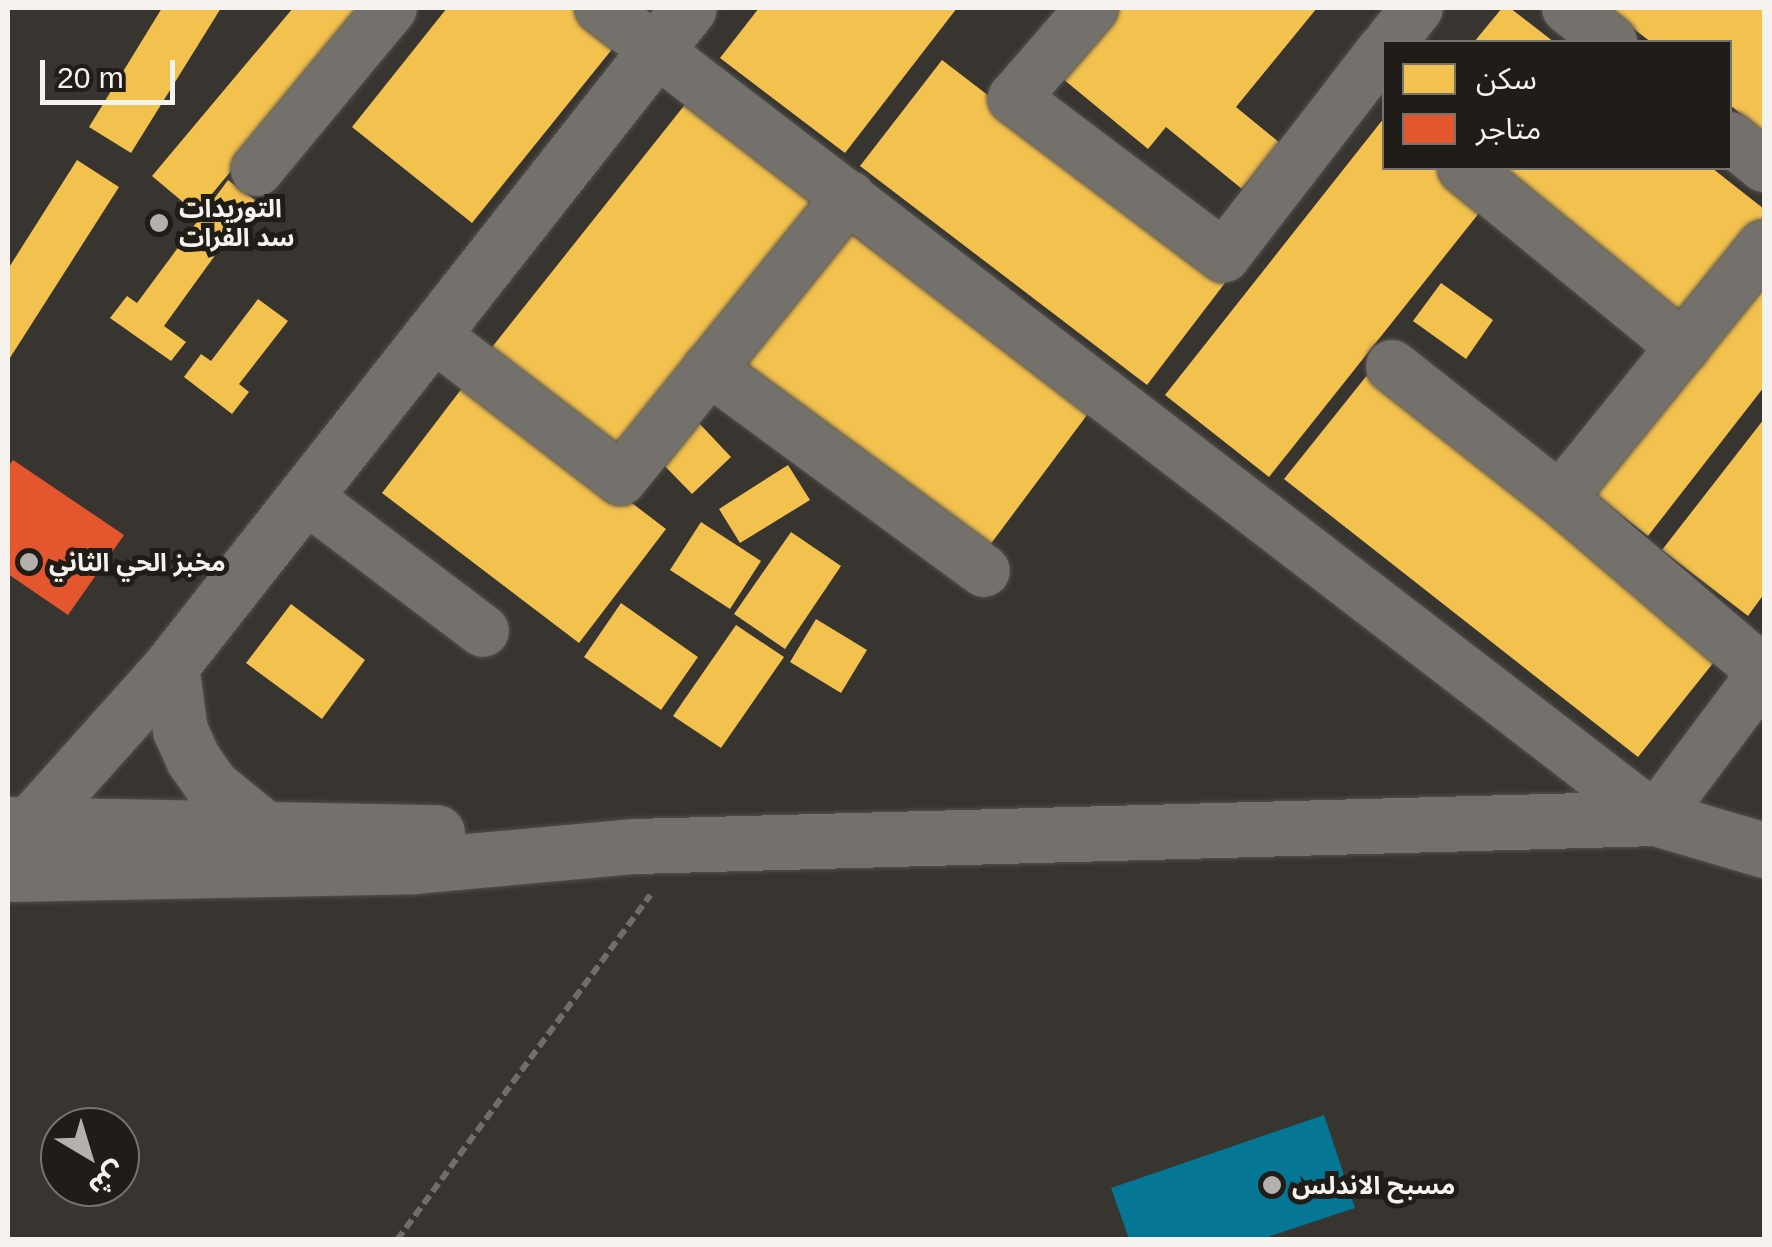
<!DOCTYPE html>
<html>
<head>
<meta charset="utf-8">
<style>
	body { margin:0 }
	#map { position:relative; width:1772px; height:1247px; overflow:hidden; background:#383430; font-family:Arial,"Noto Sans Arabic",sans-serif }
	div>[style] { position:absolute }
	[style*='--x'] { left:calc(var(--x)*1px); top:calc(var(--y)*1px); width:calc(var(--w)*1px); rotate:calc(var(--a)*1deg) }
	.water>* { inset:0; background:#057693 }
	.homes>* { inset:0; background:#f2c14e }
	.shops>* { inset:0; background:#e4572e }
	.path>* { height:6px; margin-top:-3px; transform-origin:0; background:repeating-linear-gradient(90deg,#6f6e6b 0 10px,transparent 0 15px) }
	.roads { filter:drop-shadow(0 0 2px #53504b) drop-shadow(0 0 2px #53504b) }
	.minor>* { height:52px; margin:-26px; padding:0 26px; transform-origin:26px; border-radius:26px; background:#74716d }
	.tertiary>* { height:55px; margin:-27.5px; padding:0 27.5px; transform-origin:27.5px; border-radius:27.5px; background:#74716d }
	.secondary>* { height:55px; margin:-27.5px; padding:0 27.5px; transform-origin:27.5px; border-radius:27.5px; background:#74716d }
	.dots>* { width:28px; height:28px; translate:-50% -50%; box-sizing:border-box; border:5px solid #201d19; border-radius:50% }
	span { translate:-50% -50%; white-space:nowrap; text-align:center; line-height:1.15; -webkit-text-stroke:10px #201d19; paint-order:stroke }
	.poi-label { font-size:25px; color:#f6f2ed; font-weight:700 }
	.left { translate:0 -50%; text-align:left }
	.frame { position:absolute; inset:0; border:10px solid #f6f2ed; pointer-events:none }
	.legend { position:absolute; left:1382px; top:40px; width:350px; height:130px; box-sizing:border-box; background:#201d19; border:2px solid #76726e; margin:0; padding:12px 18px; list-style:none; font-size:30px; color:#f6f2ed }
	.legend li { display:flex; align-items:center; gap:20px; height:50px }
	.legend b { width:50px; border:2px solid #76726e }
	.north { position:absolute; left:40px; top:1107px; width:100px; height:100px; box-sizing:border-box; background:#201d19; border:2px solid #76726e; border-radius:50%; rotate:142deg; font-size:28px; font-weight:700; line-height:40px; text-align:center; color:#f6f2ed }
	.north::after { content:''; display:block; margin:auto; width:35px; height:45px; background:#b4b0ab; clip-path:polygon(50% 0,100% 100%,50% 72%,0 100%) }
	.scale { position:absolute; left:40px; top:60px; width:135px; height:45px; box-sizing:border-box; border:5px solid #f6f2ed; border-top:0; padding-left:12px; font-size:30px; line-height:35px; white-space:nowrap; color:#f6f2ed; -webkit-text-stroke:8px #201d19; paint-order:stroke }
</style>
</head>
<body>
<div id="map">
	<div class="water">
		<div style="clip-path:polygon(1324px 1115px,1355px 1208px,1262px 1239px,1129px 1239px,1111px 1188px)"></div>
	</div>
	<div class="homes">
		<div style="clip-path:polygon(162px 8px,221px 8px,131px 153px,89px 127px)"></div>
		<div style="clip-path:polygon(293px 8px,367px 8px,196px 213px,152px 176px)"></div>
		<div style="clip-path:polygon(447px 8px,590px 8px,626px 32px,472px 223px,352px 127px)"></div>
		<div style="clip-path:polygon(759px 8px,957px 8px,845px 153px,720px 58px)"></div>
		<div style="clip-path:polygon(1111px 8px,1317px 8px,1236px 107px,1280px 143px,1242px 189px,1166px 127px,1148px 149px,1057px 74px)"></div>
		<div style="clip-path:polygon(1502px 8px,1510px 8px,1554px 42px,1474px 42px)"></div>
		<div style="clip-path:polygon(1606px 8px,1764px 8px,1764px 133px,1730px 105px,1730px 42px,1651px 42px)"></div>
		<div style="clip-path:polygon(942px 60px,1228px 279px,1147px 385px,860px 166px)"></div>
		<div style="clip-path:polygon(687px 102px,820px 208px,614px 466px,481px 361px)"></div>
		<div style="clip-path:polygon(1384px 118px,1384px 168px,1453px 168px,1491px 198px,1269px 477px,1165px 395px)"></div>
		<div style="clip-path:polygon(77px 160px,119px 187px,8px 361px,8px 269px)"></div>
		<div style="clip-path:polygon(1491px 168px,1712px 168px,1764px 209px,1764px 218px,1683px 320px)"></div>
		<div style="clip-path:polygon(228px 180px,255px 200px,164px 326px,186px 342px,171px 361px,110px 318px,127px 296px,137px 303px)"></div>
		<div style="clip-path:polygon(840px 225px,1090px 411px,984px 553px,734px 367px)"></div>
		<div style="clip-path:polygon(1764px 272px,1764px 387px,1648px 536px,1592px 492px)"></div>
		<div style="clip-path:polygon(1441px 283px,1493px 320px,1466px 359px,1413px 321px)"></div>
		<div style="clip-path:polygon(258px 299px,288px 321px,239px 384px,249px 392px,232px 414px,184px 377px,201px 354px,211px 361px)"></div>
		<div style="clip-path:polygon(1368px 374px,1722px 652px,1638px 757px,1284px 479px)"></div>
		<div style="clip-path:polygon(469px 379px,666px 529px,579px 643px,382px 493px)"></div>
		<div style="clip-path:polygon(1764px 419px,1764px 594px,1748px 616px,1662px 550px)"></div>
		<div style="clip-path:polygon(697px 421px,731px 457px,692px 494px,657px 458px)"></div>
		<div style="clip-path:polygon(788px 465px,810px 500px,740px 543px,719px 509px)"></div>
		<div style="clip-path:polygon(701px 522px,761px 561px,730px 609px,670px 570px)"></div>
		<div style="clip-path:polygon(791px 532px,841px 566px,785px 649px,734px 614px)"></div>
		<div style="clip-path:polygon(621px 603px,698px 657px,661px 710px,584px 657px)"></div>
		<div style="clip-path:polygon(291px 604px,365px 660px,322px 719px,246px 663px)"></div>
		<div style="clip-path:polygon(816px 619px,867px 650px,841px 693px,790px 662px)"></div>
		<div style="clip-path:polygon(736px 625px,784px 657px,721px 748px,673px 716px)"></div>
	</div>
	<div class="shops">
		<div style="clip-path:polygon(13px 460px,124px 535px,68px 615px,8px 574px,8px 467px)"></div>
	</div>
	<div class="path">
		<div style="--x:397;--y:1240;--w:428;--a:-53.7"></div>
	</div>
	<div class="roads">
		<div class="minor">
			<div style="--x:601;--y:8;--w:1329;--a:37.54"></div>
			<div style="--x:1655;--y:818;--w:181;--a:-53.1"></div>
			<div style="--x:1092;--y:8;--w:119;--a:130.9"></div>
			<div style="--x:1014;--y:98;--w:263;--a:37"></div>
			<div style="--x:1224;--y:256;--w:262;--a:-52.3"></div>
			<div style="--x:1568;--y:8;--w:55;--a:38.3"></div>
			<div style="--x:1390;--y:42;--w:43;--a:-51.5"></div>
			<div style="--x:1730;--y:138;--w:44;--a:39.5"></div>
			<div style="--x:1464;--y:168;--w:283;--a:39.3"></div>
			<div style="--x:257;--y:170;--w:210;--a:-50.4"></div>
			<div style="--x:432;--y:334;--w:238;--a:37.5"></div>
			<div style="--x:621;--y:479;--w:363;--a:-51.1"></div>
			<div style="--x:1392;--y:366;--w:214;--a:38.2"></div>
			<div style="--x:1560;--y:498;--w:268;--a:40.5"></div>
			<div style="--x:709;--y:369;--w:341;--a:36.3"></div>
			<div style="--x:304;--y:496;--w:224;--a:37"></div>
			<div style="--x:1560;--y:498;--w:324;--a:-51"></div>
		</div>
		<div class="tertiary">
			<div style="--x:13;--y:857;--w:36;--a:-63"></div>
			<div style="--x:29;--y:825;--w:213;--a:-48.2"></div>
			<div style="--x:171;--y:666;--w:837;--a:-51.79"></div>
		</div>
		<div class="secondary">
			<div style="--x:171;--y:666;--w:65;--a:82"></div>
			<div style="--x:180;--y:730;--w:32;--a:66"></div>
			<div style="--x:193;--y:759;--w:33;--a:55"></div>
			<div style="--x:212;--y:786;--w:63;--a:39.2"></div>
			<div style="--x:8;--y:824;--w:429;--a:1.1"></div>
			<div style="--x:8;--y:874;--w:406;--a:-1.1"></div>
			<div style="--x:414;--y:866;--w:222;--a:-5.2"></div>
			<div style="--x:635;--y:846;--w:1020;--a:-1.57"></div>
			<div style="--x:1655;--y:818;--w:114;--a:16.4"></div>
		</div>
	</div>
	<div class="dots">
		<div style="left:159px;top:223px;background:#b4b0ab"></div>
		<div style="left:29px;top:562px;background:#b4b0ab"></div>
		<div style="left:1272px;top:1185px;background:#b4b0ab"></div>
	</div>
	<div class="poi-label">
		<span class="left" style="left:179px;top:223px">التوريدات<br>سد الفرات</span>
		<span class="left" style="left:49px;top:562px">مخبز الحي الثاني</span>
		<span class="left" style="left:1292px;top:1185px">مسبح الاندلس</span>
	</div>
	<div class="frame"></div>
	<ul class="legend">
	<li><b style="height:28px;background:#f2c14e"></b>سكن</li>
	<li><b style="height:28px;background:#e4572e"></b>متاجر</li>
	</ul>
	<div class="north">ش</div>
	<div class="scale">20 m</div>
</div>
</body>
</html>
